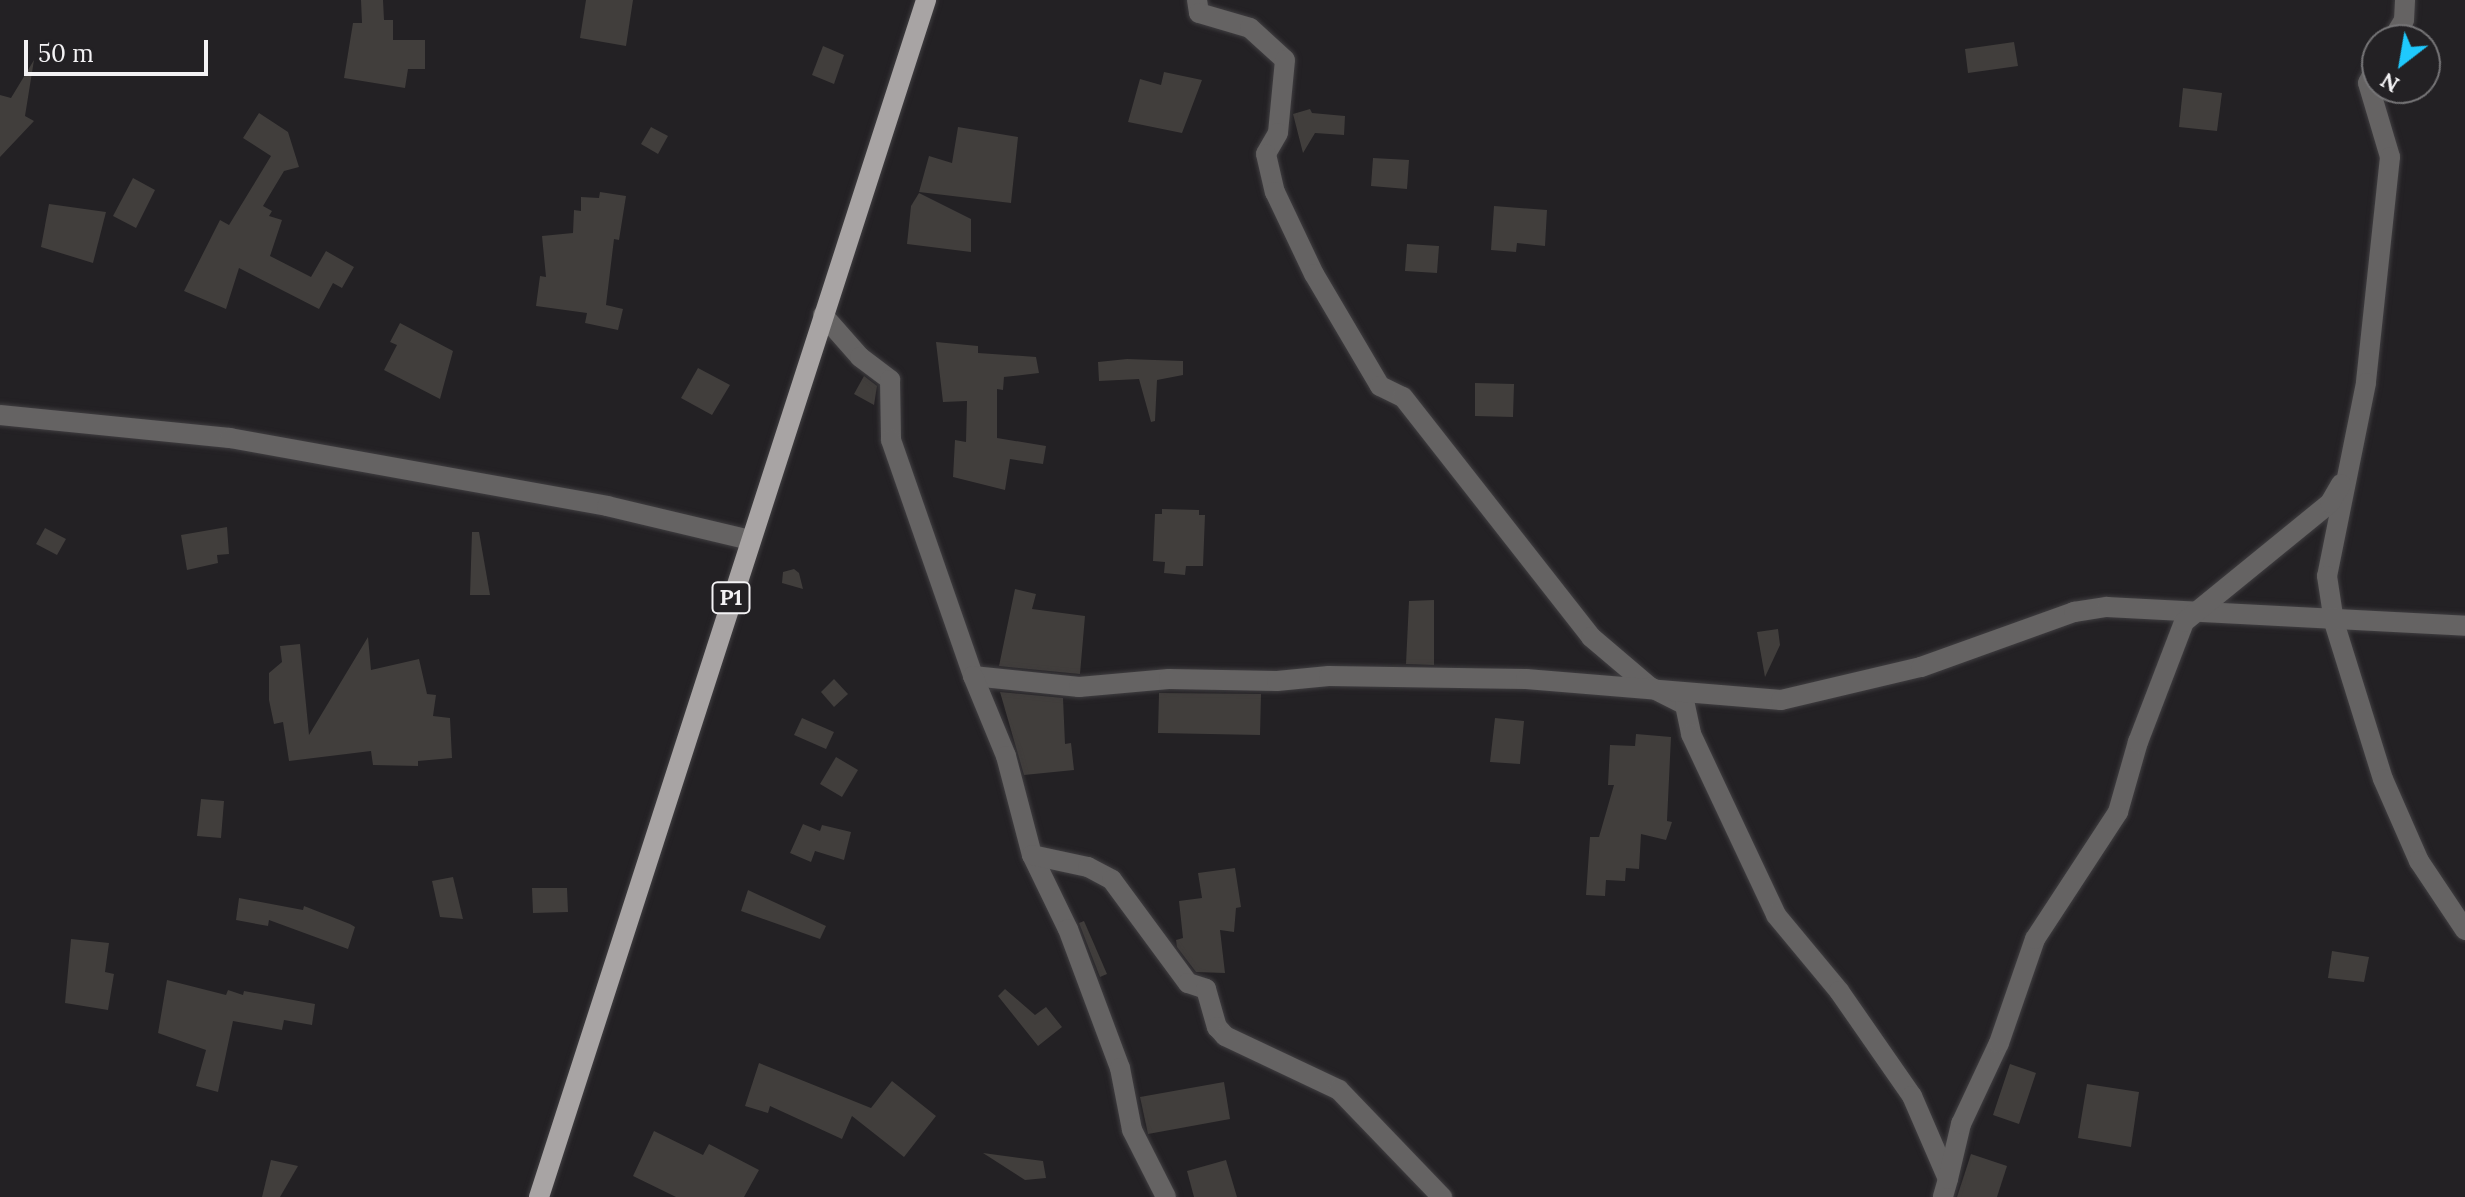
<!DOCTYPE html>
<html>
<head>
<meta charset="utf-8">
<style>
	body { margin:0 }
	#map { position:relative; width:2465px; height:1197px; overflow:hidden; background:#232124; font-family:Lora,serif }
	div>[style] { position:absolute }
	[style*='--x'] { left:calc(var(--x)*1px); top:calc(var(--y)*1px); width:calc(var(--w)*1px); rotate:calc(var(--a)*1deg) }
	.building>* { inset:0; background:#413e3c }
	.roads { filter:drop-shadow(0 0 2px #403e41) drop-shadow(0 0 2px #403e41) }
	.street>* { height:20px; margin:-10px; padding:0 10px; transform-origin:10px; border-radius:10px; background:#656363 }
	.primary>* { height:20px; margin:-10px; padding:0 10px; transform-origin:10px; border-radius:10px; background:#a8a4a4 }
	span { translate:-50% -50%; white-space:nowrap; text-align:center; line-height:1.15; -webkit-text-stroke:8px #232124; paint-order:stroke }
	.shield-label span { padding:2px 6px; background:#232124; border:2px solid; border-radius:6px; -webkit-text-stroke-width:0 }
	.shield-label { font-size:22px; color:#f3f2f4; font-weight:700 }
	.north { position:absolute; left:2361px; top:24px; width:80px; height:80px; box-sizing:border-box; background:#232124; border:2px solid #767577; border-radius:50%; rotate:211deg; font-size:22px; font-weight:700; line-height:32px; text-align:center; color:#f3f2f4 }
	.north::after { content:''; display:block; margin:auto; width:28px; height:36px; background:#1fc9fd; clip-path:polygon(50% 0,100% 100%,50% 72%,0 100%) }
	.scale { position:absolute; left:24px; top:40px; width:184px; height:36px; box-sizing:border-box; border:4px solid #f3f2f4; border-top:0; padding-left:10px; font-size:24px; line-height:28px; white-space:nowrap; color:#f3f2f4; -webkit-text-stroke:6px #232124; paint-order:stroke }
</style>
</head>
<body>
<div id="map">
	<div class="building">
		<div style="clip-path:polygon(361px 0,383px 0,384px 20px,393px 20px,393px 40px,425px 40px,425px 69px,408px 69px,405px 88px,344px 78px,353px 23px,362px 23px)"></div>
		<div style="clip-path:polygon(586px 0,633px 0,626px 46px,580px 38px)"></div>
		<div style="clip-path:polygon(2014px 42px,2018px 66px,1968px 73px,1965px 49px)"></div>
		<div style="clip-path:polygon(823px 46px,844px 55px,834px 84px,812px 75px)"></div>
		<div style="clip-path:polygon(34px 60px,25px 116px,34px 121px,0 157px,0 95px,11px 98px)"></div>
		<div style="clip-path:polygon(1164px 72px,1202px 80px,1182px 133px,1128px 122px,1140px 79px,1161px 85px)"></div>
		<div style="clip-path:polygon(2183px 88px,2222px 93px,2217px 131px,2179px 127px)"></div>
		<div style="clip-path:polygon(1310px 109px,1312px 113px,1345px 116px,1344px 135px,1315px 133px,1303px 153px,1293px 114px)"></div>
		<div style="clip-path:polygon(259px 113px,288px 132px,299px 167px,284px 171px,263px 206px,272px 211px,269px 216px,282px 220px,270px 256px,311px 277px,326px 251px,354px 267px,342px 288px,333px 283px,319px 309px,239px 268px,226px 309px,184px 291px,220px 220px,229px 225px,271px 156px,243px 138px)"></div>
		<div style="clip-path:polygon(651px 127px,668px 136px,658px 154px,641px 144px)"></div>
		<div style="clip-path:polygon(958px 127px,1018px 137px,1011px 203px,919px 192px,929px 156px,952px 163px)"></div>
		<div style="clip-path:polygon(1373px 158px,1409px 160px,1407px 189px,1371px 186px)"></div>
		<div style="clip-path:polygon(133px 178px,155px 190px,136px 228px,113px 216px)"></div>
		<div style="clip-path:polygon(600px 192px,626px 196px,619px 240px,614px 239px,606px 305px,623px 309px,618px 330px,585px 323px,587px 313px,536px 306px,540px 276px,546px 277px,542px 236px,573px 233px,574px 210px,581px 211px,581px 197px,599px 198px)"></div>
		<div style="clip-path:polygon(919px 193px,971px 219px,971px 252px,907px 244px,911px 206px)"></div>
		<div style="clip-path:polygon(49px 204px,106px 212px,93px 263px,41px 247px)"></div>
		<div style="clip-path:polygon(1494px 206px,1547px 210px,1545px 246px,1517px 243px,1516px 252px,1491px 250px)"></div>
		<div style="clip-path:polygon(1407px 244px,1439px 246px,1437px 273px,1405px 271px)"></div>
		<div style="clip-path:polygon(400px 323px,453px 351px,440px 399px,384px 370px,397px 345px,390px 342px)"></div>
		<div style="clip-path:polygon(936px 342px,978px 346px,978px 353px,1036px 357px,1039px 373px,1004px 377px,1003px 390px,997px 389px,997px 438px,1046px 446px,1043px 464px,1010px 459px,1005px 490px,953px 477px,955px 440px,966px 442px,967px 401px,943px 402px)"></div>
		<div style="clip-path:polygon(1127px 359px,1183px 361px,1183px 375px,1157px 380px,1155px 421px,1151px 422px,1139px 379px,1099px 381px,1098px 362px)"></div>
		<div style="clip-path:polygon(698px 368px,730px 385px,712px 415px,681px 398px)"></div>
		<div style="clip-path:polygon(864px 376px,877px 386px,874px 405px,854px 394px)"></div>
		<div style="clip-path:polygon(1475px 383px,1514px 384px,1513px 417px,1475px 416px)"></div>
		<div style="clip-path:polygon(1162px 509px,1199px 510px,1199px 515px,1205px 515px,1203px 566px,1186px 566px,1185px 575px,1164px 573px,1165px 562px,1153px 561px,1155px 514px,1162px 514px)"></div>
		<div style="clip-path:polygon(227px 527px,229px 554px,217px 555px,218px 563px,187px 570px,181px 535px)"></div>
		<div style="clip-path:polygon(45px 528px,66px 539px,57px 555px,36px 544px)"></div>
		<div style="clip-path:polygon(472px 532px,479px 532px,490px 595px,470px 595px)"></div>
		<div style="clip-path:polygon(794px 569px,799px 573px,803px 589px,782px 583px,783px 572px)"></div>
		<div style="clip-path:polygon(1015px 589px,1036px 594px,1032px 609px,1085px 616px,1080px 674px,999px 666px)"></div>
		<div style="clip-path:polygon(1434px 600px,1434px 665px,1406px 664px,1409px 601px)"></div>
		<div style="clip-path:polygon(1778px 629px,1780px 645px,1765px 677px,1757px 632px)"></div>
		<div style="clip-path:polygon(368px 637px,371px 670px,419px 659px,427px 694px,436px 695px,433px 716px,450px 718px,452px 758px,418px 761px,418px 766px,373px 765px,371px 751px,289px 761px,283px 722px,274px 724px,269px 700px,269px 673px,282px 662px,280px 646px,300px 644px,309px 735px)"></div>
		<div style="clip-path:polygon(834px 679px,848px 694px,834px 707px,821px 692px)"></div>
		<div style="clip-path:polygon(1000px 692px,1063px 698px,1065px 744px,1071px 743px,1074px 770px,1024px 775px)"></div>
		<div style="clip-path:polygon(1159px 693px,1261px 694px,1260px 735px,1158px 733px)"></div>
		<div style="clip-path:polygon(802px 718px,834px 732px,826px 749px,794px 735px)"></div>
		<div style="clip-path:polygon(1495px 718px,1524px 721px,1520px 764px,1490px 762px)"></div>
		<div style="clip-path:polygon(1636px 734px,1671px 737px,1667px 821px,1672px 822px,1666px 840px,1641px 834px,1639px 869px,1626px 868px,1625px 881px,1606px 880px,1605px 896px,1586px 895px,1590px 837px,1599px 837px,1614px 785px,1608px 785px,1610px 745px,1635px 746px)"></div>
		<div style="clip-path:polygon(836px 757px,858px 770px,842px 797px,820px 784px)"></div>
		<div style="clip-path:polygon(201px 799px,224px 801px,221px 838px,197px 836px)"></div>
		<div style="clip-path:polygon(803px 824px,820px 831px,822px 825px,851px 832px,844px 860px,815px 851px,811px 862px,790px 853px)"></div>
		<div style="clip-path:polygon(1235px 868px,1241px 907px,1236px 908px,1234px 932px,1220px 930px,1225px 973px,1196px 972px,1177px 947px,1176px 940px,1183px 938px,1179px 901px,1202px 898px,1198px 873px)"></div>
		<div style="clip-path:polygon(453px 877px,463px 919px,440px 917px,432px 881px)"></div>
		<div style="clip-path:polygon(532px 888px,567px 888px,568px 912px,533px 913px)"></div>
		<div style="clip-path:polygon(748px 890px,826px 926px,820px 939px,741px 911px)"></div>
		<div style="clip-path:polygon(239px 898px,303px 910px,304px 906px,350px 924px,355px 927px,348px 949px,269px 920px,268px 926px,236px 920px)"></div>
		<div style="clip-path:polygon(1084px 921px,1107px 974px,1100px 977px,1079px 923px)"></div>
		<div style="clip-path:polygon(71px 939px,109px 943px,105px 972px,114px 974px,108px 1010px,65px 1003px)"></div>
		<div style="clip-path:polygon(2332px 951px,2369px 957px,2364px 982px,2328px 978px)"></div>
		<div style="clip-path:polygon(167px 980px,226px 995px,228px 990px,243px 995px,244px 991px,315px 1004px,312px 1025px,284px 1020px,282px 1030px,233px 1021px,218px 1092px,196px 1086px,206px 1050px,158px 1033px)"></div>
		<div style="clip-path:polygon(1005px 989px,1035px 1015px,1046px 1007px,1062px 1027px,1038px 1046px,998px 996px)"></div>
		<div style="clip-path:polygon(759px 1063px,871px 1108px,892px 1081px,936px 1116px,904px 1157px,852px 1116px,842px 1139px,770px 1106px,768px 1113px,745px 1106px)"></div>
		<div style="clip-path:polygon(2010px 1064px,2036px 1073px,2019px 1124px,1993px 1115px)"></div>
		<div style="clip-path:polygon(1224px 1082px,1230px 1119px,1148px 1134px,1140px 1097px)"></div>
		<div style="clip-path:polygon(2087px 1084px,2139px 1092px,2131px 1147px,2078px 1138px)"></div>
		<div style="clip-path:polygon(654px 1131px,703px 1155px,709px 1144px,759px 1170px,744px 1197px,676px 1197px,633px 1176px)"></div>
		<div style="clip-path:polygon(983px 1153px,1043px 1161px,1046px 1178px,1025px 1180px)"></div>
		<div style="clip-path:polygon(1971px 1154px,2007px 1166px,1997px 1197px,1957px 1197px)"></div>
		<div style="clip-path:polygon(271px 1160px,298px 1166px,280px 1197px,262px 1197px)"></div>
		<div style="clip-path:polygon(1226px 1160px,1237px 1197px,1194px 1197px,1187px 1171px)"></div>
	</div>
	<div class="roads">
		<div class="street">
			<div style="--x:1197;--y:0;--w:13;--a:81"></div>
			<div style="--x:1199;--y:13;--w:53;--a:16.4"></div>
			<div style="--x:1250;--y:28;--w:47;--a:42.4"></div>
			<div style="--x:1285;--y:60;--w:73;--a:95.5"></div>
			<div style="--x:1278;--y:133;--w:24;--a:120"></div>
			<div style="--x:1266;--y:154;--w:39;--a:77"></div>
			<div style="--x:1275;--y:192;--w:91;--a:64.6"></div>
			<div style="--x:1314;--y:274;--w:130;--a:59.5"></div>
			<div style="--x:1380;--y:386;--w:25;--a:26"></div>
			<div style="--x:1403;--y:397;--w:305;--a:51.9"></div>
			<div style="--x:1591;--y:637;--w:77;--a:40.3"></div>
			<div style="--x:1650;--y:687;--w:39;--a:27"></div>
			<div style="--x:1685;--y:705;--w:30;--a:78"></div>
			<div style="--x:1691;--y:734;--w:200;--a:64.8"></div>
			<div style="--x:1776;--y:915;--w:99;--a:50.3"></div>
			<div style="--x:1839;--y:991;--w:128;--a:55.2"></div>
			<div style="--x:1912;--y:1096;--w:90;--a:66.6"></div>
			<div style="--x:1948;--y:1179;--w:19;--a:106"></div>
			<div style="--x:2392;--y:40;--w:23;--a:-59"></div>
			<div style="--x:2404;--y:20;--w:20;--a:-87"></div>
			<div style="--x:2377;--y:66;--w:19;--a:118"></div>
			<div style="--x:2368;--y:83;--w:77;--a:73.4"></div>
			<div style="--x:2390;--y:157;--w:227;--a:96.1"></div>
			<div style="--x:2366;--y:383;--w:197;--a:101.4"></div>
			<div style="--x:2327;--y:576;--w:47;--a:81.3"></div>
			<div style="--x:2334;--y:622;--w:164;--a:72.7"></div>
			<div style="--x:2383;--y:779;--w:90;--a:66.3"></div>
			<div style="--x:2419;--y:861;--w:83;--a:56.3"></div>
			<div style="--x:823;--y:315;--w:56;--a:48.6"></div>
			<div style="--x:860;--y:357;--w:38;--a:37"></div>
			<div style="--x:890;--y:380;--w:60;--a:89"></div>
			<div style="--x:891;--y:440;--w:250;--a:70.8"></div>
			<div style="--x:973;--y:676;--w:107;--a:5.9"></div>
			<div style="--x:1079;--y:687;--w:90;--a:-5.1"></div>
			<div style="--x:1169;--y:679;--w:108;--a:1.1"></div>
			<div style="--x:1277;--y:681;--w:52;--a:-5.5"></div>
			<div style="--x:1329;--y:676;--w:197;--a:0.9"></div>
			<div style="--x:1526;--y:679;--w:256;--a:4.7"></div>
			<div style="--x:1781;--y:700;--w:144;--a:-13.3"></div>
			<div style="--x:1921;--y:667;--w:163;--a:-19.8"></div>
			<div style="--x:2074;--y:612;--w:33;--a:-9"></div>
			<div style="--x:2107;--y:607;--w:359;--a:3"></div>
			<div style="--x:0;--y:415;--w:231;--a:5.7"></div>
			<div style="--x:230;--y:438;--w:383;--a:10.2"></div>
			<div style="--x:607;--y:506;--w:147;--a:13.4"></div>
			<div style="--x:973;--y:676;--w:87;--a:67.6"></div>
			<div style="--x:1006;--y:756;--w:102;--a:75.3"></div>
			<div style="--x:1032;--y:855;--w:82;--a:64.1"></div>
			<div style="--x:1068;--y:929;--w:148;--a:69.5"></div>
			<div style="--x:1120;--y:1068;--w:63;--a:79"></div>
			<div style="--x:1132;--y:1130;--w:75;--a:63.1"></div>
			<div style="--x:1032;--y:855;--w:57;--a:12.1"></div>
			<div style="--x:1088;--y:867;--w:27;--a:28"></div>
			<div style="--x:1112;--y:880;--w:128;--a:53.6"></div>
			<div style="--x:1188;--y:983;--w:19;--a:18"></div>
			<div style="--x:1206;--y:989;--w:40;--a:74"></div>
			<div style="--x:1217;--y:1027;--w:12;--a:48"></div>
			<div style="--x:1225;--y:1036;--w:126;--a:25.3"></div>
			<div style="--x:1339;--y:1090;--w:149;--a:46.1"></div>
			<div style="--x:1948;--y:1179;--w:57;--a:-76.7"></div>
			<div style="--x:1961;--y:1124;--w:89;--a:-64.9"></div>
			<div style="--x:1999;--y:1043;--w:110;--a:-70.9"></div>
			<div style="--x:2035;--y:939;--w:152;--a:-56.8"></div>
			<div style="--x:2118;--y:812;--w:73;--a:-74.1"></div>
			<div style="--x:2138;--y:742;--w:129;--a:-69"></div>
			<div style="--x:2184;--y:622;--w:188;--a:-39.2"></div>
			<div style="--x:2330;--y:503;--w:22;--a:-60"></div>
		</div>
		<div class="primary">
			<div style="--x:539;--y:1197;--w:1258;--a:-72.08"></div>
		</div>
	</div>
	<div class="shield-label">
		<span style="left:731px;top:598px">P1</span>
	</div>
	<div class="north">N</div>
	<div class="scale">50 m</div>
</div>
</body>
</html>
